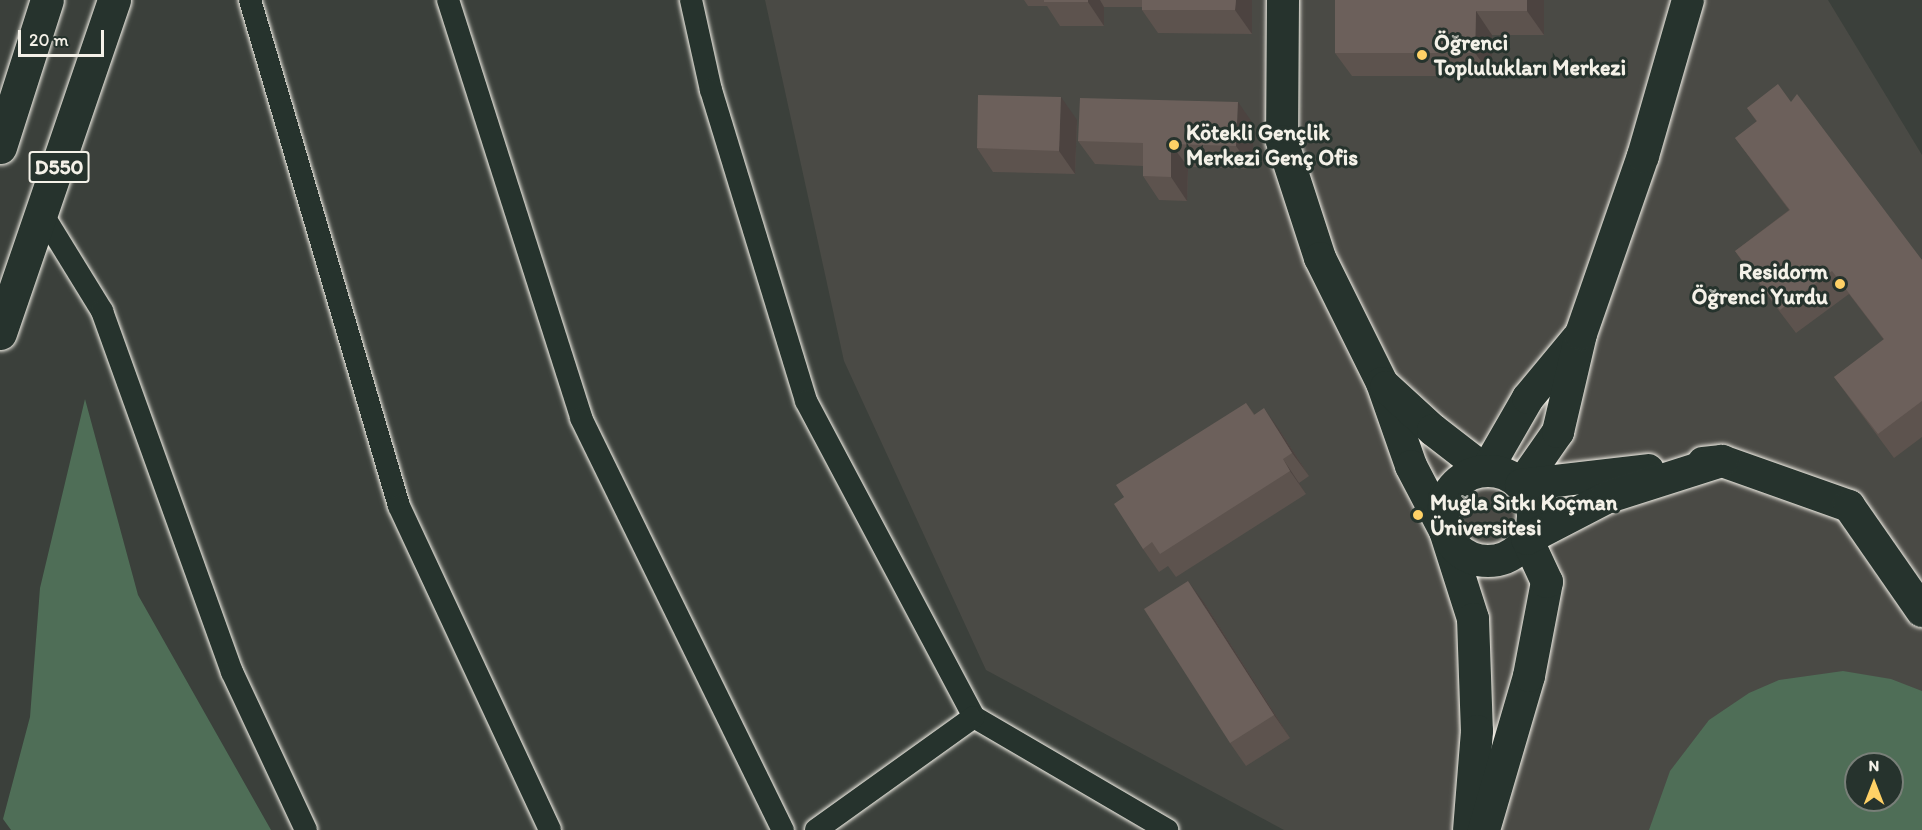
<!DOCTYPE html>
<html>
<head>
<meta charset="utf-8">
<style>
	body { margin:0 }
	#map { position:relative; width:1922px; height:830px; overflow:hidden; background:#3b403b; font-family:Itim,sans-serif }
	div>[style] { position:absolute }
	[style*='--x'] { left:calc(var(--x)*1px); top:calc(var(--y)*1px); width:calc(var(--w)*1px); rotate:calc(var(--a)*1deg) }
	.built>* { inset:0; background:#4a4a45 }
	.green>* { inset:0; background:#4f6e57 }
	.roads { filter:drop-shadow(0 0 2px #f4f1e8) drop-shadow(0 0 2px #f4f1e8) }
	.street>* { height:22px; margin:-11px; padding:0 11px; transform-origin:11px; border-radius:11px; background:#26332d }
	.secondary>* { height:32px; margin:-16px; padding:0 16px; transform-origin:16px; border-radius:16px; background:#26332d }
	.secondary>.ring { margin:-16px; padding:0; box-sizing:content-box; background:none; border:32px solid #26332d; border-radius:50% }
	.highway>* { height:33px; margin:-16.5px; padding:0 16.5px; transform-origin:16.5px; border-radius:16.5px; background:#26332d }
	.wall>* { inset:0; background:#5d534e }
	.shaded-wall>* { inset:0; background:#4c4340 }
	.building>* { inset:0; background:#6c605b }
	.dots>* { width:16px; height:16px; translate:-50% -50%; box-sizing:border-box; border:3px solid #26332d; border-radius:50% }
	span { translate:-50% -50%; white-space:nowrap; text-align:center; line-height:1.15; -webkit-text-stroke:6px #26332d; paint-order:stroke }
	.shield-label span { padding:2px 4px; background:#26332d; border:2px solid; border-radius:4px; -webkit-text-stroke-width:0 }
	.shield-label { font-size:21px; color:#f4f1e8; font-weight:700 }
	.poi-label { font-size:22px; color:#f4f1e8; font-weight:700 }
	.left { translate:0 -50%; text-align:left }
	.right { translate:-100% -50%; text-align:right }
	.north { position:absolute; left:1844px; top:752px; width:60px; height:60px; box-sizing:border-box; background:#26332d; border:2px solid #787f78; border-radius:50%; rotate:0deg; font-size:16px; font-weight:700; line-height:24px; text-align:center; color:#f4f1e8 }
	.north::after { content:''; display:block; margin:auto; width:21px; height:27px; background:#ffd166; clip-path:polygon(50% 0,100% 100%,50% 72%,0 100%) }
	.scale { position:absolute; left:18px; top:30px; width:86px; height:27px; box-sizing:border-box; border:3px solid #f4f1e8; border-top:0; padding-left:8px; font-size:18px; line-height:21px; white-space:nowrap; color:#f4f1e8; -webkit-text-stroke:4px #26332d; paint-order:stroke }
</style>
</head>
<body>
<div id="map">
	<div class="built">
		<div style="clip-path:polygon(evenodd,765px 0,1828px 0,1922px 155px,1922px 830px,1284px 830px,986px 670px,844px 361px,765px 0,1856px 764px,1892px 764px,1892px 800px,1856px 800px,1856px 764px)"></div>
	</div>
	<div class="green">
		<div style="clip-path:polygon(85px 399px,138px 595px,271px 830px,11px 830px,3px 819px,30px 717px,40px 588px)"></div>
		<div style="clip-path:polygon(evenodd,1843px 671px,1891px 679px,1922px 691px,1922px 830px,1649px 830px,1670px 771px,1709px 720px,1749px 693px,1779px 680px,1843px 671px,1856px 764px,1892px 764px,1892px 800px,1856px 800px,1856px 764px)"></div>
	</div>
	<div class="roads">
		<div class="street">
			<div style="--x:250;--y:0;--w:527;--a:73.59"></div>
			<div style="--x:399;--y:506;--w:357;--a:65"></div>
			<div style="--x:448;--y:0;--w:439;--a:72.3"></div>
			<div style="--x:581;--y:418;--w:459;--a:63.9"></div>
			<div style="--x:691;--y:0;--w:92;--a:77.5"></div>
			<div style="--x:711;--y:90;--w:325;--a:73"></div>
			<div style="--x:806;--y:401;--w:358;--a:62"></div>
			<div style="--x:974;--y:717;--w:224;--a:30.3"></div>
			<div style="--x:43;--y:215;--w:113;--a:58.4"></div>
			<div style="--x:102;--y:311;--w:384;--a:70.2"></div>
			<div style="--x:232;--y:672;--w:174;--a:64.9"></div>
			<div style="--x:816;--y:830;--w:194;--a:-35.6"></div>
		</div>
		<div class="secondary">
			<div style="--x:1283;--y:0;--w:141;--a:90.4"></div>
			<div style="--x:1282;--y:141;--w:123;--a:72"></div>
			<div style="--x:1320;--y:258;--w:140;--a:63.6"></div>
			<div style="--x:1382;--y:383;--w:88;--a:70.7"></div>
			<div style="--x:1411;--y:466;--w:73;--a:62.4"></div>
			<div style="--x:1445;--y:531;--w:92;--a:72.3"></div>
			<div style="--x:1473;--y:619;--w:112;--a:88"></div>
			<div style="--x:1477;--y:731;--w:99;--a:94.6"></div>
			<div style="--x:1386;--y:387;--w:64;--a:42.5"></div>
			<div style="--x:1433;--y:430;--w:67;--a:37.7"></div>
			<div style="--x:1486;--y:471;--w:84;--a:-60.1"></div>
			<div style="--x:1528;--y:398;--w:77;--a:-50.3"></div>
			<div style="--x:1703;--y:463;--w:19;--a:-6"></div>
			<div style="--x:1722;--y:461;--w:135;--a:19.5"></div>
			<div style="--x:1849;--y:506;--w:128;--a:55.2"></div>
			<div class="ring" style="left:1443px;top:471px;width:58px;height:58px"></div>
			<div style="--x:1521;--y:485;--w:65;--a:-55.1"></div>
			<div style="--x:1558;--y:432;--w:101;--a:-76.8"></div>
			<div style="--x:1581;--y:334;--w:188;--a:-70.8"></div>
			<div style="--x:1643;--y:156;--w:162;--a:-73.9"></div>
			<div style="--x:1521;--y:485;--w:128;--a:-6.7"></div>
			<div style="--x:1484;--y:830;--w:160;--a:-73.7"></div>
			<div style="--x:1529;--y:676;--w:96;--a:-79.2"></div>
			<div style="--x:1547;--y:582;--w:47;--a:-114.9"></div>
			<div style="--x:1527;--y:539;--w:89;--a:-27.4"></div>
			<div style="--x:1606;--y:498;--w:122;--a:-17.7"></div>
		</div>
		<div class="highway">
			<div style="--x:0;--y:147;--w:154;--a:-72.3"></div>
			<div style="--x:0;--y:333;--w:352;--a:-71.1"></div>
		</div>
	</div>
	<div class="wall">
		<div style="clip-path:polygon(1024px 0,1252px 0,1252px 34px,1158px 33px,1142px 10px,1142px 7px,1104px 7px,1104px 26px,1060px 26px,1047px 6px,1028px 6px)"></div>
		<div style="clip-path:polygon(1335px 0,1544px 0,1544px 35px,1492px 35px,1492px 76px,1352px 76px,1335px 53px)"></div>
		<div style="clip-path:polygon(1791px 102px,1922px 260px,1922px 437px,1894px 458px,1851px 400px,1834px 377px,1884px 340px,1849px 294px,1796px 333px,1751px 274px,1735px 251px,1789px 210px,1735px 138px,1757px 122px,1747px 108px)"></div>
		<div style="clip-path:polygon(1077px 120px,1075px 174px,993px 172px,977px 148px)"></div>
		<div style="clip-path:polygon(1254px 125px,1252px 169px,1188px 167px,1187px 201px,1159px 200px,1143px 176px,1143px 166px,1095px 164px,1078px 141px)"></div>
		<div style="clip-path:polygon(1246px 403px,1255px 415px,1280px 431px,1309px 476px,1299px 483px,1306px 494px,1176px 577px,1168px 566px,1159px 572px,1143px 549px,1124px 497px)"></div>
		<div style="clip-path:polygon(1205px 604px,1290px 738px,1246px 766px,1230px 743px)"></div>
	</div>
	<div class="shaded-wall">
		<div style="clip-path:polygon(1088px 0,1100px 0,1104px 7px,1104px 26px,1088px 2px)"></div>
		<div style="clip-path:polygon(1236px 0,1252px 0,1252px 34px,1235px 10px)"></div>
		<div style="clip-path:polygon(1527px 0,1544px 0,1544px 35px,1527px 11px)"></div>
		<div style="clip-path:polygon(1476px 11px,1492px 35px,1492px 76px,1475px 53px)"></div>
		<div style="clip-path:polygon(1061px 97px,1077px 120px,1075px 174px,1059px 151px)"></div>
		<div style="clip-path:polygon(1238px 102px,1254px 125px,1252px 169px,1236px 146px)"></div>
		<div style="clip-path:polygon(1171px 144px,1188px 167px,1187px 201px,1171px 177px)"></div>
		<div style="clip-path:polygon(1264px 408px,1280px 431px,1309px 476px,1292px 453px)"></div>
		<div style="clip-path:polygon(1283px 459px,1299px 483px,1306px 494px,1290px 471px)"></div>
		<div style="clip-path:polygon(1188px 581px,1205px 604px,1290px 738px,1274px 715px)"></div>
	</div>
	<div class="building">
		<div style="clip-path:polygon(1044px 0,1088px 0,1088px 2px,1044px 2px)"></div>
		<div style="clip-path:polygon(1142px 0,1236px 0,1235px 10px,1142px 10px)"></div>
		<div style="clip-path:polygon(1335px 0,1527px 0,1527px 11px,1476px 11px,1475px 53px,1335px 53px)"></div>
		<div style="clip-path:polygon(1778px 84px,1791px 102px,1797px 94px,1922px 260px,1922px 401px,1878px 434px,1834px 377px,1884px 339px,1832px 271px,1780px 310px,1735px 251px,1790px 210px,1735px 138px,1757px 121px,1747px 108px)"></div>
		<div style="clip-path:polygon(978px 95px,1061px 97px,1059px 151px,977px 148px)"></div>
		<div style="clip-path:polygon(1080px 98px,1238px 102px,1236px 146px,1171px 144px,1171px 177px,1143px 176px,1143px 143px,1078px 141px)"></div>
		<div style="clip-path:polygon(1246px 403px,1254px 415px,1264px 408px,1292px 453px,1283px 459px,1290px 471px,1160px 554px,1152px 542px,1143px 549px,1114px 504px,1124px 497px,1116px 485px)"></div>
		<div style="clip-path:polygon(1188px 581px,1274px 715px,1230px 743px,1144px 609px)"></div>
	</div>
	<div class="dots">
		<div style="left:1422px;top:55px;background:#ffd166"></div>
		<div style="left:1174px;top:145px;background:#ffd166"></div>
		<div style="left:1840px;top:284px;background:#ffd166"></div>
		<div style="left:1418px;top:515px;background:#ffd166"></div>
	</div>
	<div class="shield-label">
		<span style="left:59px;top:167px">D550</span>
	</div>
	<div class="poi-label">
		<span class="left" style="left:1434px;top:55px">Öğrenci<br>Toplulukları Merkezi</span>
		<span class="left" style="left:1186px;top:145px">Kötekli Gençlik<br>Merkezi Genç Ofis</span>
		<span class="right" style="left:1828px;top:284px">Residorm<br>Öğrenci Yurdu</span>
		<span class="left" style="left:1430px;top:515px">Muğla Sıtkı Koçman<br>Üniversitesi</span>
	</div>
	<div class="north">N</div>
	<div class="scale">20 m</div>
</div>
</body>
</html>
